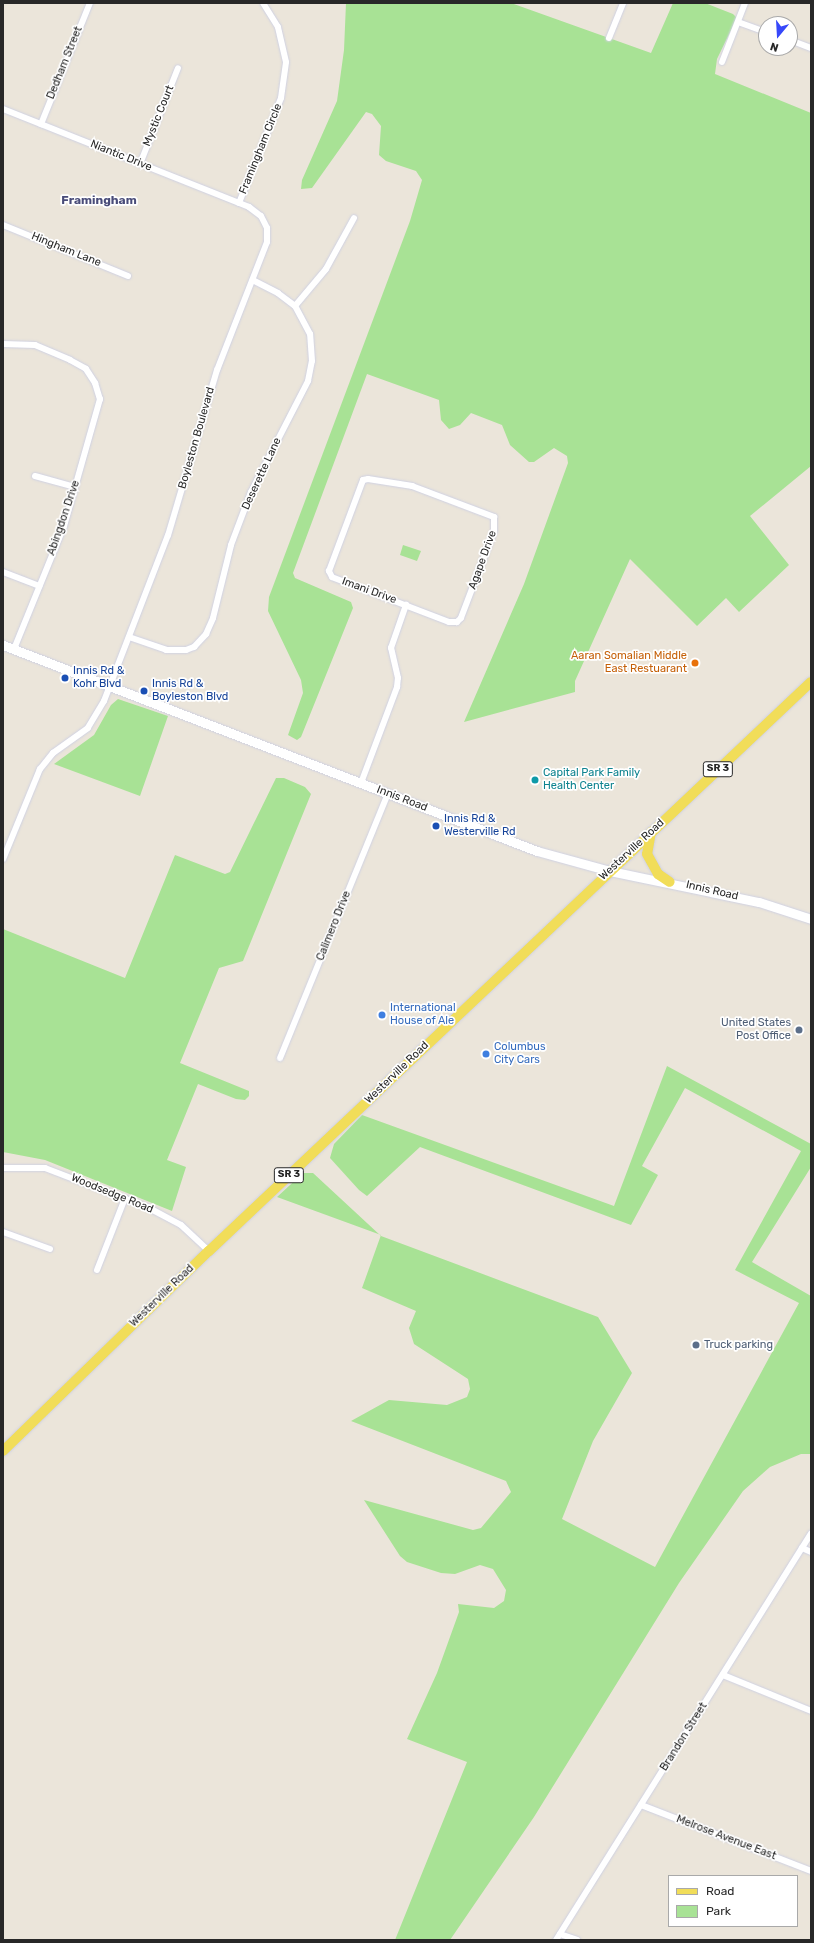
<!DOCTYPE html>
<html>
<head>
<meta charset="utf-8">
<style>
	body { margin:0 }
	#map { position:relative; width:814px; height:1943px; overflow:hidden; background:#ebe5da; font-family:Rubik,sans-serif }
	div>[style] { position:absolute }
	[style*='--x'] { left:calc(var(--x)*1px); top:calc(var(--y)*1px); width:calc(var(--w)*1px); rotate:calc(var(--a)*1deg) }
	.green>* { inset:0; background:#a8e295 }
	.roads { filter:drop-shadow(0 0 1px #cfd1e2) drop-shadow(0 0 1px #cfd1e2) }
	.minor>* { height:6px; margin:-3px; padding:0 3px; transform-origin:3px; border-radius:3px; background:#fff }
	.secondary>* { height:9px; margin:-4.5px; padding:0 4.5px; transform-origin:4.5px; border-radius:4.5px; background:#fff }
	.primary>* { height:10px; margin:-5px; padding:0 5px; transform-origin:5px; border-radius:5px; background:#f1dd59 }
	.dots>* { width:11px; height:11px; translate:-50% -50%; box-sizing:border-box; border:2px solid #fff; border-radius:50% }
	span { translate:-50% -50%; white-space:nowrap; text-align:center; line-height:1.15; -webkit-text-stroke:3.5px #fff; paint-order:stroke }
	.shield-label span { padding:1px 3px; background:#fff; border:1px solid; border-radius:3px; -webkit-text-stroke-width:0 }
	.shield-label { font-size:10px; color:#282828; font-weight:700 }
	.street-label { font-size:11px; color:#282828 }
	.food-label { font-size:11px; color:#c56008 }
	.right { translate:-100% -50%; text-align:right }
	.transit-label { font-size:11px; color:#164399 }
	.left { translate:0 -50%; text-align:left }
	.culture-label { font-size:11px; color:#0d838f }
	.shop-label { font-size:11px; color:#366cbe }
	.service-label { font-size:11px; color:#4e5e75 }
	.neighbourhood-label { font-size:12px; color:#494c79; font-weight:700 }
	.frame { position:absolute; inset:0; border:4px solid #282828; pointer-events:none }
	.legend { position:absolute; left:668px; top:1875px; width:130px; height:52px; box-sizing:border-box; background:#fff; border:1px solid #a9a9a9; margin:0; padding:5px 7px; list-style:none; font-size:12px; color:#282828 }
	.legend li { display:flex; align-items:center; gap:8px; height:20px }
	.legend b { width:20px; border:1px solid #a9a9a9 }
	.north { position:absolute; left:758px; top:16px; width:40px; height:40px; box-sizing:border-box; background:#fff; border:1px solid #a9a9a9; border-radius:50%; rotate:198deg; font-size:11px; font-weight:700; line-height:16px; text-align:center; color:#282828 }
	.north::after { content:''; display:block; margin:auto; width:14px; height:18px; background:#3748fa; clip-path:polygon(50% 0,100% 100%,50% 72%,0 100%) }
</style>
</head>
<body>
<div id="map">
	<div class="green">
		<div style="clip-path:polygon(346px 3px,511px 3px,651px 53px,673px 3px,705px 3px,733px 14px,737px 18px,717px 59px,715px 74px,811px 113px,811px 466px,750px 516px,789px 565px,739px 612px,726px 598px,697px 626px,630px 559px,575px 681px,575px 692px,464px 722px,524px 584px,568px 463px,567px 456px,554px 448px,534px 462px,529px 462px,510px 445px,502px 425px,471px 413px,460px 425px,449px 429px,441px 420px,439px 400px,367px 374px,293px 573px,295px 578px,351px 602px,353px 608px,301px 737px,297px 740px,288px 735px,303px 693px,301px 680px,268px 611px,269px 597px,410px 221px,422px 180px,416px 171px,386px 161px,379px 155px,381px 126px,372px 114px,366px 112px,312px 188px,301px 189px,302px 180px,337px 101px,344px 50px)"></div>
		<div style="clip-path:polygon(403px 545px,421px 551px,417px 561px,400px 555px)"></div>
		<div style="clip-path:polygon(118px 699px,168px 716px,140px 796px,54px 764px,94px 735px,111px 705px)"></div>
		<div style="clip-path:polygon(276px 778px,284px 778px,305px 787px,311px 794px,243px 961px,219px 968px,180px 1063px,249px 1091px,249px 1096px,245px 1100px,236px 1099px,198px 1084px,167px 1160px,186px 1167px,172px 1211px,45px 1160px,3px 1152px,3px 929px,125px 978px,175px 855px,225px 874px,230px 872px)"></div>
		<div style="clip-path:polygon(667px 1066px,811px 1144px,811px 1167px,752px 1262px,811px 1296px,811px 1454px,801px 1454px,770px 1467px,743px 1491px,679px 1583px,534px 1817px,450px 1940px,395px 1940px,467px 1762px,407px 1739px,437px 1673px,459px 1612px,458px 1604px,494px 1608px,504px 1601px,506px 1590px,493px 1569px,480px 1565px,455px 1574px,441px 1573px,407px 1562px,400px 1556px,364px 1500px,473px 1530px,481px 1528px,511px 1492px,506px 1481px,351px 1421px,389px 1400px,447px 1405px,467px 1397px,470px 1389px,468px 1379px,414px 1344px,409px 1328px,416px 1311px,362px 1288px,381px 1235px,277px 1197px,303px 1173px,313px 1173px,381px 1236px,598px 1317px,632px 1373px,593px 1441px,562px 1519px,655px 1567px,799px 1303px,735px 1270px,801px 1151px,685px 1088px,642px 1166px,658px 1175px,631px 1225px,420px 1147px,367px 1196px,359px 1190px,330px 1158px,334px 1144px,362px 1115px,614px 1206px)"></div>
	</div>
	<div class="roads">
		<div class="minor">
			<div style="--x:738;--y:22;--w:30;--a:20"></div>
			<div style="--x:609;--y:38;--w:38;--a:-68"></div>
			<div style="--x:790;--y:40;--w:22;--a:21"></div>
			<div style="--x:722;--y:62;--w:63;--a:-68.7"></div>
			<div style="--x:3;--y:109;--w:265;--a:21.7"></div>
			<div style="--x:249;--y:207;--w:15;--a:37"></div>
			<div style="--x:261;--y:216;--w:13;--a:63"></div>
			<div style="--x:267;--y:228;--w:14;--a:90"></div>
			<div style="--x:267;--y:242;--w:137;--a:111.3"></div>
			<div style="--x:217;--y:370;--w:172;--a:106.5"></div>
			<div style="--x:168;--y:535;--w:178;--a:111.1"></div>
			<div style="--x:104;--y:701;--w:31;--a:121"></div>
			<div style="--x:88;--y:728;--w:43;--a:144.5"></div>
			<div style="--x:53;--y:753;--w:21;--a:129"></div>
			<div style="--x:40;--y:769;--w:97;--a:112.3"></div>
			<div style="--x:41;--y:124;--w:131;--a:-68"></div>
			<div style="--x:140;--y:164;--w:103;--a:-68.4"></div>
			<div style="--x:239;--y:203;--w:113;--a:-68.2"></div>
			<div style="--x:281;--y:98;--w:36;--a:-82"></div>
			<div style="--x:286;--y:62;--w:36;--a:-103"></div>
			<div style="--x:278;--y:27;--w:28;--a:-122"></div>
			<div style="--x:3;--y:225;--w:135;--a:22.2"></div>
			<div style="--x:295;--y:306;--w:48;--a:-50"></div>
			<div style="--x:326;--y:269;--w:58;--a:-61.2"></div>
			<div style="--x:3;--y:344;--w:32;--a:2"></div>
			<div style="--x:35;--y:345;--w:38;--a:23"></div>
			<div style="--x:70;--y:360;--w:18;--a:29"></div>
			<div style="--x:86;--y:369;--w:17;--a:57"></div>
			<div style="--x:95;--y:383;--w:17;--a:73"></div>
			<div style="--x:100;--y:399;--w:132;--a:105.8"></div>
			<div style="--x:64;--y:526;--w:133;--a:112.1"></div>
			<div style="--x:35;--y:476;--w:41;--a:15.4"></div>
			<div style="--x:368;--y:479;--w:45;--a:9"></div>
			<div style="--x:412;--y:486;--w:88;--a:20.7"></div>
			<div style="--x:494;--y:517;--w:14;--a:90"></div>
			<div style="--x:494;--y:531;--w:93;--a:110.8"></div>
			<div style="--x:461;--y:618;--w:6;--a:135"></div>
			<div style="--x:457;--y:622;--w:8;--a:180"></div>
			<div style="--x:449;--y:622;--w:125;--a:-159"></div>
			<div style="--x:332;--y:577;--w:7;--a:-117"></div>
			<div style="--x:329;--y:571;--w:97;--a:-69.5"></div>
			<div style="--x:363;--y:480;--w:5;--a:-11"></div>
			<div style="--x:3;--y:572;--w:39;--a:21"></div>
			<div style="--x:129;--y:637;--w:39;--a:19"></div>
			<div style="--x:166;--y:650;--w:20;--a:0"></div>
			<div style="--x:186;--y:650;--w:9;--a:-21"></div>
			<div style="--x:194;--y:647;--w:18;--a:-47"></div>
			<div style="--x:206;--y:634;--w:17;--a:-66"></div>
			<div style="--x:213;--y:618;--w:75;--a:-76.1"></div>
			<div style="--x:231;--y:545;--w:57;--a:-69.3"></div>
			<div style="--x:251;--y:492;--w:125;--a:-62.8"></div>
			<div style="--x:308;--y:381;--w:20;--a:-79"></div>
			<div style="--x:312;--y:361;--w:27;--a:-94"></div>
			<div style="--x:310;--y:334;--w:32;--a:-118"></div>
			<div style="--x:295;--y:306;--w:21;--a:-143"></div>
			<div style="--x:278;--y:293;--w:28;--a:-153"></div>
			<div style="--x:361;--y:783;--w:103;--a:-69.4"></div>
			<div style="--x:397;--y:687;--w:9;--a:-84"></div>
			<div style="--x:398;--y:678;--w:31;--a:-103"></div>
			<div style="--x:391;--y:648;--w:46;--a:-70.8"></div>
			<div style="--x:280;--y:1058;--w:285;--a:-67.8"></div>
			<div style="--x:3;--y:1168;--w:42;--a:0"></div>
			<div style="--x:45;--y:1168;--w:111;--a:21"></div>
			<div style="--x:149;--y:1208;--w:36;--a:28"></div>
			<div style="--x:181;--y:1225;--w:38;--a:43"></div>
			<div style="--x:3;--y:1232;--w:50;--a:19.9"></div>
			<div style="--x:97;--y:1270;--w:77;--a:-68.7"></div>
			<div style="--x:802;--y:1548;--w:10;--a:24"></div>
			<div style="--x:723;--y:1675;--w:95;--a:22.2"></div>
			<div style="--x:641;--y:1805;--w:182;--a:21.2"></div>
			<div style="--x:560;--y:1934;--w:18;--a:19"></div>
			<div style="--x:556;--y:1940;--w:480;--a:-57.9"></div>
		</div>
		<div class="secondary">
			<div style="--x:3;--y:645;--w:572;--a:21.1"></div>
			<div style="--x:537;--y:851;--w:76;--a:15.3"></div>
			<div style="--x:610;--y:871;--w:152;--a:11.8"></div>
			<div style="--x:759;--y:902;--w:55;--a:18.1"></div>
		</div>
		<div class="primary">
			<div style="--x:651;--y:832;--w:22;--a:100"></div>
			<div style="--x:647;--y:854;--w:23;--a:61"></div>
			<div style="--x:658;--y:874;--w:14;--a:34"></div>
			<div style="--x:3;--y:1451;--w:287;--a:-44.2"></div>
			<div style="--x:209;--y:1251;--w:828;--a:-43.39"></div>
		</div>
	</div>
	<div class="dots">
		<div style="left:695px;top:663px;background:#e8710a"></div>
		<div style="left:65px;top:678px;background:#1a4fb4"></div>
		<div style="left:144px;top:691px;background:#1a4fb4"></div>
		<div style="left:535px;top:780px;background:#0f9aa8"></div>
		<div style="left:436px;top:826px;background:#1a4fb4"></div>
		<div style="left:382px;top:1015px;background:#3f7fe0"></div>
		<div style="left:799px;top:1030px;background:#5c6f8a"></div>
		<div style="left:486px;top:1054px;background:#3f7fe0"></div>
		<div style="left:696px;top:1345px;background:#5c6f8a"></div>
	</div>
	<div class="shield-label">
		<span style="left:718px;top:769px">SR 3</span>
		<span style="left:289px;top:1175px">SR 3</span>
	</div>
	<div class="street-label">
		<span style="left:65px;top:63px;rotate:-68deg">Dedham Street</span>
		<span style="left:159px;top:116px;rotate:-68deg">Mystic Court</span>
		<span style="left:261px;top:149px;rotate:-68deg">Framingham Circle</span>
		<span style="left:121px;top:156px;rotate:22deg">Niantic Drive</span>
		<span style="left:66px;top:250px;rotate:22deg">Hingham Lane</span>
		<span style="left:197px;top:438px;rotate:-74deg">Boyleston Boulevard</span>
		<span style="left:262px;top:474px;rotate:-65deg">Deserette Lane</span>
		<span style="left:64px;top:518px;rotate:-71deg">Abingdon Drive</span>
		<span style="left:483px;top:560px;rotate:-70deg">Agape Drive</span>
		<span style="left:369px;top:591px;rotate:20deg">Imani Drive</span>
		<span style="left:402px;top:799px;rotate:21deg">Innis Road</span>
		<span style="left:632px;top:850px;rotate:-43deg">Westerville Road</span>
		<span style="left:712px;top:891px;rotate:13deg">Innis Road</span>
		<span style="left:334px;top:926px;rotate:-68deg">Calimero Drive</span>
		<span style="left:397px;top:1073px;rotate:-44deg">Westerville Road</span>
		<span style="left:112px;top:1194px;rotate:22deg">Woodsedge Road</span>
		<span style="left:162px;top:1296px;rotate:-44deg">Westerville Road</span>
		<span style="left:684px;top:1737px;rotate:-58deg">Brandon Street</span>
		<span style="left:726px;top:1838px;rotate:21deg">Melrose Avenue East</span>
	</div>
	<div class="food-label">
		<span class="right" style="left:687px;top:663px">Aaran Somalian Middle<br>East Restuarant</span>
	</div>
	<div class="transit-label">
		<span class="left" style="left:73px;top:678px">Innis Rd &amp;<br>Kohr Blvd</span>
		<span class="left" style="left:152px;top:691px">Innis Rd &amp;<br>Boyleston Blvd</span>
		<span class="left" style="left:444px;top:826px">Innis Rd &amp;<br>Westerville Rd</span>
	</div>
	<div class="culture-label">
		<span class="left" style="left:543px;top:780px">Capital Park Family<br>Health Center</span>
	</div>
	<div class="shop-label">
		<span class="left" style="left:390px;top:1015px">International<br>House of Ale</span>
		<span class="left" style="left:494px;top:1054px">Columbus<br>City Cars</span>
	</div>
	<div class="service-label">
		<span class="right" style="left:791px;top:1030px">United States<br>Post Office</span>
		<span class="left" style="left:704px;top:1345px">Truck parking</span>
	</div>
	<div class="neighbourhood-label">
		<span style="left:99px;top:201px">Framingham</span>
	</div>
	<div class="frame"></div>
	<ul class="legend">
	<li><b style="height:5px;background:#f1dd59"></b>Road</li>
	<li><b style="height:11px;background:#a8e295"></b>Park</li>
	</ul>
	<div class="north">N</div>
</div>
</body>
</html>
